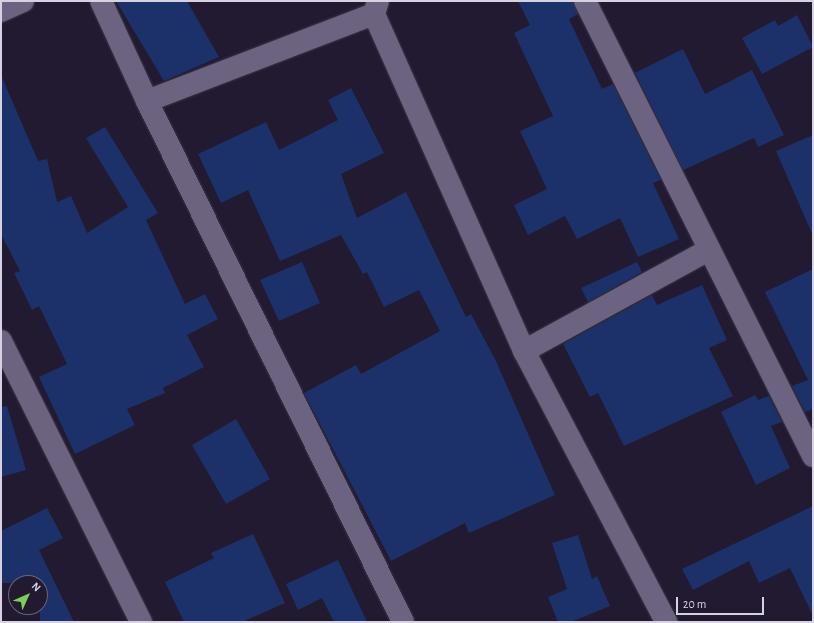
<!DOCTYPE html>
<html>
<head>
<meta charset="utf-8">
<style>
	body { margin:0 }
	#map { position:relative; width:814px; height:623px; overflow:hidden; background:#211a31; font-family:"Alegreya Sans",sans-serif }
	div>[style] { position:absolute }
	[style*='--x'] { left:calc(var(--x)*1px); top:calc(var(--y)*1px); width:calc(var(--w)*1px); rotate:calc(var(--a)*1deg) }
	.building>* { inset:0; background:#1c3169 }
	.roads { filter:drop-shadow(0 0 1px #3c3648) drop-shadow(0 0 1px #3c3648) }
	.minor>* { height:22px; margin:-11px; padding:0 11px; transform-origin:11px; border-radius:11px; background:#6b637f }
	.tertiary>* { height:22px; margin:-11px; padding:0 11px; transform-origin:11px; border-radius:11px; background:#6b637f }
	.secondary>* { height:22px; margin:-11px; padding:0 11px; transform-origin:11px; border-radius:11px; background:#6b637f }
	span { translate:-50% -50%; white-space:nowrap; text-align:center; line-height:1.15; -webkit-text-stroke:3.5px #211a31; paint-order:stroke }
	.frame { position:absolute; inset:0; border:2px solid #d6d2e2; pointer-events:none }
	.north { position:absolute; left:8px; top:575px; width:40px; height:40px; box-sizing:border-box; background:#211a31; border:1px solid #696478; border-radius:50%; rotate:45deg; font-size:11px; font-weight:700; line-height:16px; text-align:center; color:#d6d2e2 }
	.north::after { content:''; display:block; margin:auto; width:14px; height:18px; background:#7bd156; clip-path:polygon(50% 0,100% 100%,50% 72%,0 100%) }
	.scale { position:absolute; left:676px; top:597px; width:88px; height:18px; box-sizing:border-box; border:2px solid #d6d2e2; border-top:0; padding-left:5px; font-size:12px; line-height:14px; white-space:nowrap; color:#d6d2e2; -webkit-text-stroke:3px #211a31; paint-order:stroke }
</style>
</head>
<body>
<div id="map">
	<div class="building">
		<div style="clip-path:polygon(116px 1px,187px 1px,219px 57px,164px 81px)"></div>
		<div style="clip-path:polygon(518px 1px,573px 1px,578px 14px,569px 19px,602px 89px,613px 84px,661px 180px,653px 183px,679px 239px,638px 257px,620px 218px,577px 239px,565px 216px,528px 235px,514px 205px,547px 189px,520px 131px,553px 116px,514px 33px,530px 25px)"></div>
		<div style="clip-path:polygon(797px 15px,813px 47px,762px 74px,742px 38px,775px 20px,778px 26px)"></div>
		<div style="clip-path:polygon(683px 49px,705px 94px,752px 70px,784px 135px,758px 147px,754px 138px,683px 170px,635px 73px)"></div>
		<div style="clip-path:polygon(1px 75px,38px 161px,47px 159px,57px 202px,71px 196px,87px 233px,128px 207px,86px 138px,105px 127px,158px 213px,146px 220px,185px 304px,205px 294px,218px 319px,187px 335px,204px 367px,163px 388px,165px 393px,127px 409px,135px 425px,75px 454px,39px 377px,67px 364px,39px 306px,32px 310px,14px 273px,20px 271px,1px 234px)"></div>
		<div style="clip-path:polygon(351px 88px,384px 153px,341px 174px,357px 218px,406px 192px,466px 317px,471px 314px,495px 359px,555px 495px,469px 533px,465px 523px,391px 561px,304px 393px,356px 365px,361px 374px,440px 331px,419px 290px,384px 307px,367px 272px,363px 274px,341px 235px,280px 261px,248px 190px,221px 203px,198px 154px,266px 122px,279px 150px,338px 120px,328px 100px)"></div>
		<div style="clip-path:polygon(813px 135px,813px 236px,776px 151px)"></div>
		<div style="clip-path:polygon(302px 262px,320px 303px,279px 321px,260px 280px)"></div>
		<div style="clip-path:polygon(637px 262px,642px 272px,588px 302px,581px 288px)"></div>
		<div style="clip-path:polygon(813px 269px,813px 409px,805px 412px,792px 386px,808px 380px,765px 292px)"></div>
		<div style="clip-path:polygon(702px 285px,727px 340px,709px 348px,733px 396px,624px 446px,598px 393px,590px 397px,563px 344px,652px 295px,657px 305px)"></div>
		<div style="clip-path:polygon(755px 395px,758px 400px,769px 396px,782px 422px,771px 426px,790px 468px,756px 485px,721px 412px)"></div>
		<div style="clip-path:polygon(7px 406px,26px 470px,1px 477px,1px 407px)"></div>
		<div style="clip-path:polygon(236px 419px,270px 479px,226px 504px,192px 445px)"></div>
		<div style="clip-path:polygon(813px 506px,813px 616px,790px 568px,759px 583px,749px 561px,693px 590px,682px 569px)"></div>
		<div style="clip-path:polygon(47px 508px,63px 538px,39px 550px,74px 622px,40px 622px,40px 583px,1px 583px,1px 531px)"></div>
		<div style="clip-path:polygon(253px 534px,285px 603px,242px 622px,184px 622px,165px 582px,214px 558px,211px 553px)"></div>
		<div style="clip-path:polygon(578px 535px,592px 579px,597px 576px,610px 606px,571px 622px,558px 622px,548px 597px,567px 589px,552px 543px)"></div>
		<div style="clip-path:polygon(338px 560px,367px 622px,334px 622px,322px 598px,298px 610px,286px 584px)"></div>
	</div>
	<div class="roads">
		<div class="minor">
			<div style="--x:585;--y:1;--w:509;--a:63.38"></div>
			<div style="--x:147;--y:101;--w:580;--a:63.83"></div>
			<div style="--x:1;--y:341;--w:314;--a:63.5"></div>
			<div style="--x:524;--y:351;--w:209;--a:-28.7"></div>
		</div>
		<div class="tertiary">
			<div style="--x:101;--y:1;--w:110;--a:65.3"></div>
			<div style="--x:147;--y:101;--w:243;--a:-21"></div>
			<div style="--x:1;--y:11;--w:24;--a:-24"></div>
		</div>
		<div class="secondary">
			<div style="--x:378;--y:1;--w:14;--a:107"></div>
			<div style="--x:374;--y:14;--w:369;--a:66"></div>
			<div style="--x:524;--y:351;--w:306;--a:62.3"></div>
		</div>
	</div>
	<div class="frame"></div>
	<div class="north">N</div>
	<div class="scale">20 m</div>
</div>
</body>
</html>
